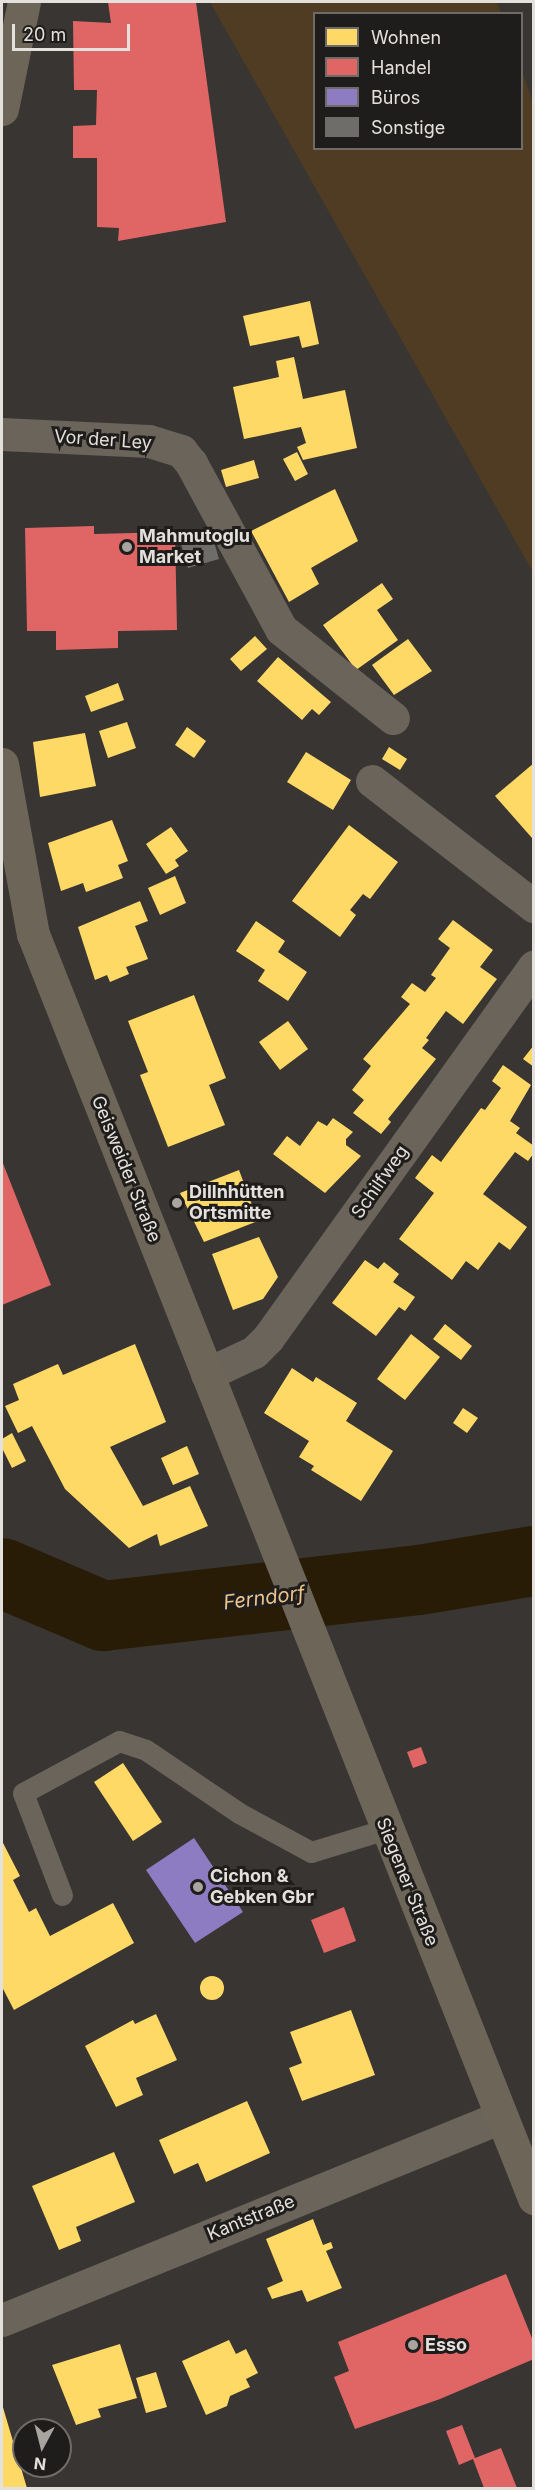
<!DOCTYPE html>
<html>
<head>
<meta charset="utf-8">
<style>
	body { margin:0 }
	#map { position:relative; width:535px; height:2490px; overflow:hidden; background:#383532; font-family:Inter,sans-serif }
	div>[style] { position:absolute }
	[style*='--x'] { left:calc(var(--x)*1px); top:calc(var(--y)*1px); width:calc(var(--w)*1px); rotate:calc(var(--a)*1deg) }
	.green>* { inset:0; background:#4f3c22 }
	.homes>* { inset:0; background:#ffd966 }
	.round { border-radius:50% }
	.shops>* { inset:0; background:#e06666 }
	.offices>* { inset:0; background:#8e7cc3 }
	.river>* { height:70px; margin:-35px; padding:0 35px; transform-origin:35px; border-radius:35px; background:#291c06 }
	.building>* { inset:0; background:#6f6d6a }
	.service>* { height:21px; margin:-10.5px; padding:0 10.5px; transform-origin:10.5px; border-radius:10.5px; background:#6a645a }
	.minor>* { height:33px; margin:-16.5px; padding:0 16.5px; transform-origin:16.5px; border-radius:16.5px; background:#6a645a }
	.secondary>* { height:33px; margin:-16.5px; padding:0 16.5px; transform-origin:16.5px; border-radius:16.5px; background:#6e6559 }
	.dots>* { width:16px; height:16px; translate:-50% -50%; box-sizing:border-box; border:3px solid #1f1d1b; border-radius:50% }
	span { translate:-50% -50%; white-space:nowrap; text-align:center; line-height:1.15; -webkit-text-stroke:6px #1f1d1b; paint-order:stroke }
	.street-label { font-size:18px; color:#e4e1dd }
	.poi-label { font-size:18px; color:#e4e1dd; font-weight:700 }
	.left { translate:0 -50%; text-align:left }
	.water-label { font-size:20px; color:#edc48c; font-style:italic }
	.frame { position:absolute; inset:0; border:3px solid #e4e1dd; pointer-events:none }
	.legend { position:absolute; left:313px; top:12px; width:210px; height:138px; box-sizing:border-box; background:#1f1d1b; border:2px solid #6e6b69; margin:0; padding:8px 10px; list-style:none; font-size:18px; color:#e4e1dd }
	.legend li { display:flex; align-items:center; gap:12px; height:30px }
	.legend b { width:30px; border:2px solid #6e6b69 }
	.north { position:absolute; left:12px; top:2418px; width:60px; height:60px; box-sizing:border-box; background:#1f1d1b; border:2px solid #6e6b69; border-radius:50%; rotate:187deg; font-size:16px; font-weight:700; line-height:24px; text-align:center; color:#e4e1dd }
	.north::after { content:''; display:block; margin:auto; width:21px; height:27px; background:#a8a5a1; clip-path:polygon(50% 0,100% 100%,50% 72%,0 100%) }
	.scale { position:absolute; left:12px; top:24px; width:118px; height:27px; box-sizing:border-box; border:3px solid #e4e1dd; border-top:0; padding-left:8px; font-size:18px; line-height:21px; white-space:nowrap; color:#e4e1dd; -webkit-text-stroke:4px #1f1d1b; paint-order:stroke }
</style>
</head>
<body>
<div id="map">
	<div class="green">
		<div style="clip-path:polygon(210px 2px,497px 2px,501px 13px,314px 14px,314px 148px,522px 148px,522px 71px,534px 106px,533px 572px)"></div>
	</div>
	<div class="homes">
		<div style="clip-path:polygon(310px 301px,319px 344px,302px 348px,299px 336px,250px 346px,243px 316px)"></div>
		<div style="clip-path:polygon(294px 357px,303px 399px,345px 390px,357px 448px,303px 460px,297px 447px,306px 443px,301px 427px,244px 439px,233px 387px,279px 377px,276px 361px)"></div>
		<div style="clip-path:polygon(297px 452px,308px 474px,295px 481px,283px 459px)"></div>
		<div style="clip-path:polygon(254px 460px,259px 478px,226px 487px,221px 470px)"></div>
		<div style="clip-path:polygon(335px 489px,358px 541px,311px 568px,319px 584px,289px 602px,251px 531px)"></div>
		<div style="clip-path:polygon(382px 583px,393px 599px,377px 610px,398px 640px,356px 670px,323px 625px)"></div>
		<div style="clip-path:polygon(255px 636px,267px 649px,241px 671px,230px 659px)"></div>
		<div style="clip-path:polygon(408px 639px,432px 671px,394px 695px,372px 665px)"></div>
		<div style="clip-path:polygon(278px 657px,331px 702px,319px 715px,312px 709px,302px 720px,257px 681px)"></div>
		<div style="clip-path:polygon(118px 683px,124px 700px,91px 712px,85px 696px)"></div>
		<div style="clip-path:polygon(127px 722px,136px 748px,108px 758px,99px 731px)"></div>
		<div style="clip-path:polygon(187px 727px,206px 741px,194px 758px,175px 745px)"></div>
		<div style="clip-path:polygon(85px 733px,96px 786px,40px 797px,33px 742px)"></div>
		<div style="clip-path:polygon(389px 747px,407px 759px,400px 770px,382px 759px)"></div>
		<div style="clip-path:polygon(306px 752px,351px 780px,333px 810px,287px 782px)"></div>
		<div style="clip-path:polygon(534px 763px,534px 836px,532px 838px,495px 796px)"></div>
		<div style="clip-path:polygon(112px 820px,128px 861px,118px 865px,123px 878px,86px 892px,83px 883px,61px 891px,48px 843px)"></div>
		<div style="clip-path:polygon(349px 825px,398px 862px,370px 899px,363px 894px,350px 910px,356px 915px,340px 937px,292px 901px)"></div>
		<div style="clip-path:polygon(171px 827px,188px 851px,175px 860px,179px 866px,166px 874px,146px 844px)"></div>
		<div style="clip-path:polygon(175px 876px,186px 903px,160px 915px,148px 888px)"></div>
		<div style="clip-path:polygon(140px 901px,148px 921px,135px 926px,148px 959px,126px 967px,129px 974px,110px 982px,107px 975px,95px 980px,78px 927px)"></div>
		<div style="clip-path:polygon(453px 920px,493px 950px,480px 967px,497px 979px,463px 1024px,446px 1011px,426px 1038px,429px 1040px,422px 1048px,436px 1059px,388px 1119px,391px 1122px,381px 1134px,353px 1113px,364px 1100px,352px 1090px,371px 1066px,363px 1059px,410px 1004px,401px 997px,412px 983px,425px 992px,436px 978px,431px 975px,450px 948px,438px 939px)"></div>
		<div style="clip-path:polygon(256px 921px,285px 941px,278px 952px,307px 972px,288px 1001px,258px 981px,265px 970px,236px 951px)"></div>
		<div style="clip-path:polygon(194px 995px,226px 1078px,209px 1085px,225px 1125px,168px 1147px,140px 1075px,148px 1072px,128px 1021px)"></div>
		<div style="clip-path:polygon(288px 1021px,308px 1049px,280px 1070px,259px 1042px)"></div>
		<div style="clip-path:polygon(534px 1045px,534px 1067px,523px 1059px)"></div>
		<div style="clip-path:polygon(503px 1065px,531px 1085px,510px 1121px,520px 1128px,516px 1133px,534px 1146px,534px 1153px,528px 1161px,515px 1152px,483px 1194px,527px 1227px,510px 1250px,499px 1242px,478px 1270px,466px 1261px,452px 1280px,399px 1239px,434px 1193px,415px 1178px,432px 1155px,441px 1162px,481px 1108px,485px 1110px,501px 1088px,492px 1081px)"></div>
		<div style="clip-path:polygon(333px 1118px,353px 1132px,346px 1139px,346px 1145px,361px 1156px,325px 1193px,273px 1154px,287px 1136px,300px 1146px,318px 1121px,327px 1126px)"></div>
		<div style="clip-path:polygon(239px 1170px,258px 1221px,204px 1242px,180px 1193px)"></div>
		<div style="clip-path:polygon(259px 1237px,278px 1277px,263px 1299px,233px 1310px,212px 1254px)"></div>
		<div style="clip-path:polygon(365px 1260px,378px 1269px,384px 1262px,399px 1274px,393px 1282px,415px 1297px,405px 1311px,399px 1307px,376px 1336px,332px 1303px)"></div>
		<div style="clip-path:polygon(445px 1324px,472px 1346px,461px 1360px,433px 1339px)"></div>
		<div style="clip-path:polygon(411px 1334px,440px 1357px,405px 1400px,377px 1379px)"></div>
		<div style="clip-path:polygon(135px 1344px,166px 1422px,110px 1447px,143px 1506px,190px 1486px,208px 1526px,160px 1546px,157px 1534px,129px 1548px,65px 1489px,32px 1426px,18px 1433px,5px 1406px,19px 1400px,13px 1384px,58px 1364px,63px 1375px)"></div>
		<div style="clip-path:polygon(292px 1368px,313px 1382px,316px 1377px,357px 1403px,346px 1421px,393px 1451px,361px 1501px,311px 1470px,314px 1466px,299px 1457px,309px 1441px,264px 1413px)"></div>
		<div style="clip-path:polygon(463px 1408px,478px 1418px,467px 1433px,453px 1423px)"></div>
		<div style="clip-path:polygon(12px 1433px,26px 1461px,12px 1468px,2px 1448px,2px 1439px)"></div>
		<div style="clip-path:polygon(187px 1446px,199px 1474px,173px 1485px,161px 1458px)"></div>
		<div style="clip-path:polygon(123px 1763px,162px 1822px,133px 1841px,94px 1782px)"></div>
		<div style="clip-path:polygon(2px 1841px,20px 1876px,13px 1880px,29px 1912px,36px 1908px,50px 1936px,113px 1903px,134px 1943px,14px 2010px,2px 1987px)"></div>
		<div class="round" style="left:200px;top:1976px;width:24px;height:24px"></div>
		<div style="clip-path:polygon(351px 2010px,375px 2075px,302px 2101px,289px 2068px,302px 2063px,290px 2032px)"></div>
		<div style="clip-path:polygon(156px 2014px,177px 2060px,136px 2078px,143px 2095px,116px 2107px,85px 2046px,133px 2020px,135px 2024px)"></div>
		<div style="clip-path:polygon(247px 2101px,270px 2153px,206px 2182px,198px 2163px,174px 2174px,159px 2140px)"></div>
		<div style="clip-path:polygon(114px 2152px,135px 2202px,76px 2227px,81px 2241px,59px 2250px,32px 2186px)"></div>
		<div style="clip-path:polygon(313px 2219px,323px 2245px,331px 2242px,333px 2248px,326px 2251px,342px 2288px,307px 2302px,302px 2290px,272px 2299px,267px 2288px,283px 2281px,266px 2239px)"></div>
		<div style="clip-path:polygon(229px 2340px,236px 2354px,246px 2349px,258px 2373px,246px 2379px,250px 2387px,230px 2396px,227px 2406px,206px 2415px,182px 2361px)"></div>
		<div style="clip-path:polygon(120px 2344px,137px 2398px,98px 2409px,101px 2417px,76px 2425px,52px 2365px)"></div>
		<div style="clip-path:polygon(156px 2372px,167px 2407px,146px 2413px,136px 2378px)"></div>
		<div style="clip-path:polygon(2px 2404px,15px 2448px,27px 2488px,2px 2488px)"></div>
	</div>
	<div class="shops">
		<div style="clip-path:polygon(108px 2px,196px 2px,226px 222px,118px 241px,119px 228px,97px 227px,97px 158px,73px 158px,73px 126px,96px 125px,97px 90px,74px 90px,73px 21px,111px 23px)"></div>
		<div style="clip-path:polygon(94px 526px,94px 534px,175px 532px,177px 630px,118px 631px,118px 648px,56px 650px,56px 631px,27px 631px,25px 528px)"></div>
		<div style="clip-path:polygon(2px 1161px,51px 1285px,2px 1305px)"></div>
		<div style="clip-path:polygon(421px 1747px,427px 1763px,413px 1768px,407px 1752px)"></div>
		<div style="clip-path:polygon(344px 1907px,356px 1941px,324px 1953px,311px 1920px)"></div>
		<div style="clip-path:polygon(506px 2274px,534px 2343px,534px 2359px,440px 2399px,355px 2429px,334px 2377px,349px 2371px,338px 2342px)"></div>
		<div style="clip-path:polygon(462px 2425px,475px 2458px,501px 2448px,517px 2488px,484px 2488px,473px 2459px,459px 2465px,446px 2431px)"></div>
	</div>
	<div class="offices">
		<div style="clip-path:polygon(194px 1838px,243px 1912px,195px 1943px,146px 1870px)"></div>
	</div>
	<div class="river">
		<div style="--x:2;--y:1573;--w:110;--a:23.1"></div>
		<div style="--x:103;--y:1616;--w:318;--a:-6.5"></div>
		<div style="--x:419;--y:1580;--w:117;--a:-9.4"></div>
	</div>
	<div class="building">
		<div style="clip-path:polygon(210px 528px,219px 559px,188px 568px,179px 537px)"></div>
	</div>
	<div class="service">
		<div style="--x:62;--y:1895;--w:109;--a:-110.9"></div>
		<div style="--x:23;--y:1793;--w:109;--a:-28.4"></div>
		<div style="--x:119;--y:1741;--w:28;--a:18"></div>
		<div style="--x:146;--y:1750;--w:112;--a:34.1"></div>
		<div style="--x:239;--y:1813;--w:82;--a:28.4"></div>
		<div style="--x:311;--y:1852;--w:78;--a:-17"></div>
	</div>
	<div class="minor">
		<div style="--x:2;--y:434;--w:147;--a:2.7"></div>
		<div style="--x:149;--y:441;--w:34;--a:17"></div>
		<div style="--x:181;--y:451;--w:16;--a:50"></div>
		<div style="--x:191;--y:463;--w:189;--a:61.5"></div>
		<div style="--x:281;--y:629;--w:143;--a:38.5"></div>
		<div style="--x:372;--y:781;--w:205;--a:37.7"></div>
		<div style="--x:207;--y:1374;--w:52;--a:-25.1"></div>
		<div style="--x:254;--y:1352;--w:20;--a:-45"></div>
		<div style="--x:268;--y:1338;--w:457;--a:-54.4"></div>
		<div style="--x:2;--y:2320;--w:539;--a:-22.14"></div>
	</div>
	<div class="secondary">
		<div style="--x:2;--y:109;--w:109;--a:-78.4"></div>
		<div style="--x:2;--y:764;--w:173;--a:79.7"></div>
		<div style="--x:33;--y:934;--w:1360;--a:68.38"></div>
	</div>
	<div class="dots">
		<div style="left:127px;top:547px;background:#a8a5a1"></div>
		<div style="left:177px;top:1203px;background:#a8a5a1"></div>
		<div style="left:198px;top:1887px;background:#a8a5a1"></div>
		<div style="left:413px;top:2345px;background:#a8a5a1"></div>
	</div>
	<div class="street-label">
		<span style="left:103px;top:440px;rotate:4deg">Vor der Ley</span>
		<span style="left:126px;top:1169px;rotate:68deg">Geisweider Straße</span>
		<span style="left:380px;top:1182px;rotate:-55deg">Schilfweg</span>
		<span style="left:407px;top:1882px;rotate:68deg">Siegener Straße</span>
		<span style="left:251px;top:2218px;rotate:-22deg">Kantstraße</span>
	</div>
	<div class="poi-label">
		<span class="left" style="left:139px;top:547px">Mahmutoglu<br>Market</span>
		<span class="left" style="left:189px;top:1203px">Dillnhütten<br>Ortsmitte</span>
		<span class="left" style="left:210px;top:1887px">Cichon &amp;<br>Gebken Gbr</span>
		<span class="left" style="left:425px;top:2345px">Esso</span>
	</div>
	<div class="water-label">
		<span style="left:264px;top:1598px;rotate:-7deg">Ferndorf</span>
	</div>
	<div class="frame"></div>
	<ul class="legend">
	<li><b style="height:16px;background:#ffd966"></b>Wohnen</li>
	<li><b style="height:16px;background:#e06666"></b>Handel</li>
	<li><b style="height:16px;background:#8e7cc3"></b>Büros</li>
	<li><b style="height:16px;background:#6f6d6a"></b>Sonstige</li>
	</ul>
	<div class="north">N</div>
	<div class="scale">20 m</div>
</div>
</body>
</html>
